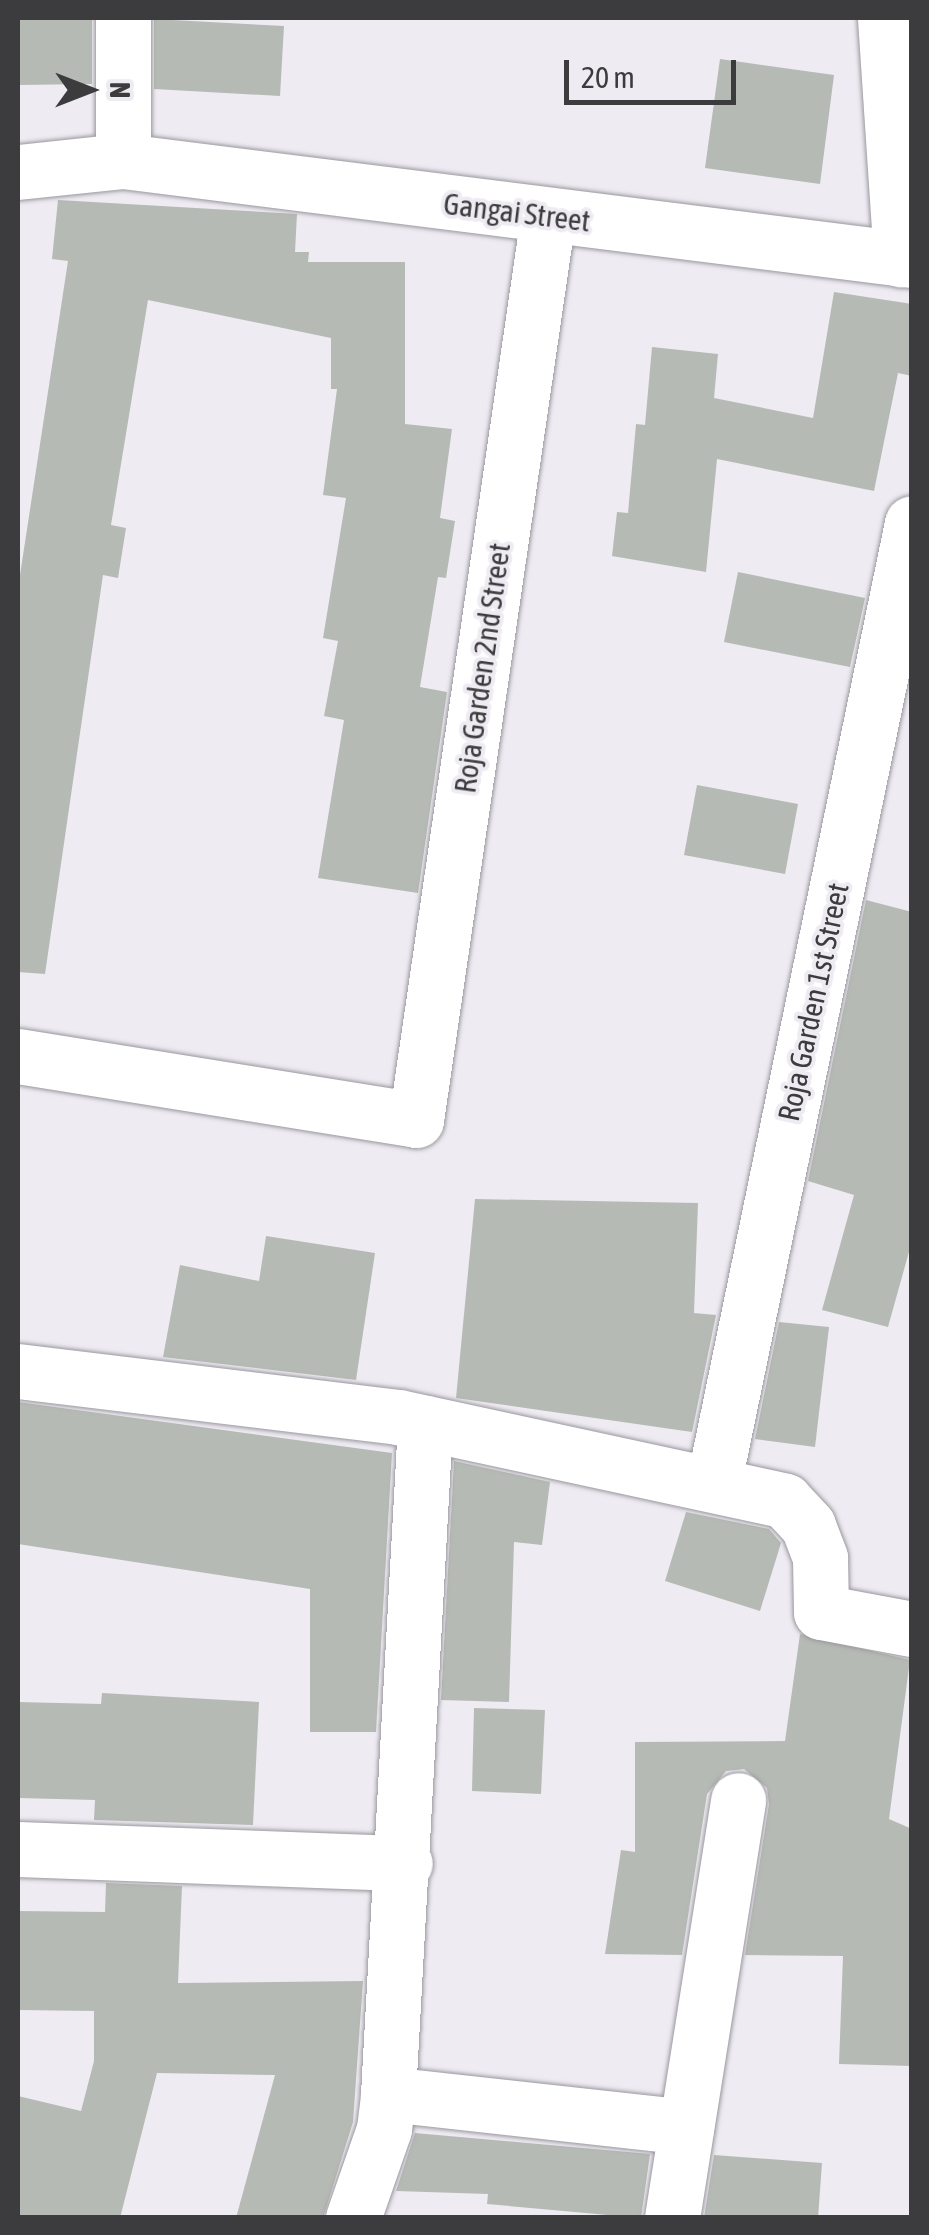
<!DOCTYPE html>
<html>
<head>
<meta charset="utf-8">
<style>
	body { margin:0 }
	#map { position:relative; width:929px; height:2235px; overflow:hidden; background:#eeebf2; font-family:"Asap Condensed",sans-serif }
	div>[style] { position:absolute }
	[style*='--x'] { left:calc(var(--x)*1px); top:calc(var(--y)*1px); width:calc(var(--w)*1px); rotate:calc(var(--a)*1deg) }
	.building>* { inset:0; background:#b6bab4 }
	.roads { filter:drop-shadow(0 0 2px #9a979e) drop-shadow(0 0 2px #9a979e) }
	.minor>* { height:55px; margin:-27.5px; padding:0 27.5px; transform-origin:27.5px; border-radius:27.5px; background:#fff }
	span { translate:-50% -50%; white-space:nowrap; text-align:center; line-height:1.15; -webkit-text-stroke:8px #eeebf2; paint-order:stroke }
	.street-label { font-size:30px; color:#3c3b3d }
	.frame { position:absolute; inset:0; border:20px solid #3c3b3d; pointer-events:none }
	.north { position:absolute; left:40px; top:40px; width:100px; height:100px; -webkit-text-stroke:8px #eeebf2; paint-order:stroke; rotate:90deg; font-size:28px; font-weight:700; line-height:40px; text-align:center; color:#3c3b3d }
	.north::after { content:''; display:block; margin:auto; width:35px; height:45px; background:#3c3b3d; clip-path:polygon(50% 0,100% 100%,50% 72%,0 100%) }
	.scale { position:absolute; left:564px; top:60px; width:172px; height:45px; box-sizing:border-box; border:5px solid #3c3b3d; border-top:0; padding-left:12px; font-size:30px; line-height:35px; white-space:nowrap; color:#3c3b3d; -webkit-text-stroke:8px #eeebf2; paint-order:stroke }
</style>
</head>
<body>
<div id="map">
	<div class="building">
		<div style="clip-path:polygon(18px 18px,92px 18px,92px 84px,18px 85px)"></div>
		<div style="clip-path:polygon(154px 19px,284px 26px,280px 96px,154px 89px)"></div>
		<div style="clip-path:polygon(720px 59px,834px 75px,820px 184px,705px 168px)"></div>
		<div style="clip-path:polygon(58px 200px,297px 214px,295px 252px,309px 252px,308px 262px,405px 262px,405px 424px,452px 429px,440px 518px,455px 521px,446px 578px,438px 577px,420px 687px,447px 692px,418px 893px,318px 878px,344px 720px,324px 716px,338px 641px,323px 638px,346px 498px,323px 495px,337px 389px,331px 389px,331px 338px,148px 300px,111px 525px,126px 528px,118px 578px,103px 575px,45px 974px,18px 972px,18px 588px,68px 261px,52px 259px)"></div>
		<div style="clip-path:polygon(834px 292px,912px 304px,912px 376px,898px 373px,874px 491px,717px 459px,706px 572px,612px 556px,617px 512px,628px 513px,636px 424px,645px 425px,652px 347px,718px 354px,714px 398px,813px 418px)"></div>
		<div style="clip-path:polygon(738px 572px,865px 598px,850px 667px,724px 642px)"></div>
		<div style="clip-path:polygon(697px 785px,798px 804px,785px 874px,684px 855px)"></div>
		<div style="clip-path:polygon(866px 900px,912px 912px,912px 1241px,888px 1327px,822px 1310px,854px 1195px,808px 1181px)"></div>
		<div style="clip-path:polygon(475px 1199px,698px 1203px,694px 1313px,716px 1315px,692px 1432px,456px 1398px)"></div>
		<div style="clip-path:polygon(266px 1236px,375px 1253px,356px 1380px,163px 1357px,180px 1265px,259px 1281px)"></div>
		<div style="clip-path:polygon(779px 1322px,829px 1327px,815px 1447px,755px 1439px)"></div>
		<div style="clip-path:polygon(18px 1402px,392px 1453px,376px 1732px,310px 1732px,310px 1589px,18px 1544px)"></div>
		<div style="clip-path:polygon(454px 1461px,550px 1482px,542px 1545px,514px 1542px,509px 1702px,441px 1700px)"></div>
		<div style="clip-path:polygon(686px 1512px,769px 1529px,781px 1543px,760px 1611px,665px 1581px)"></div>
		<div style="clip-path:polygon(800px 1634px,910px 1660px,889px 1819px,912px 1829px,912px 2066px,839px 2064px,843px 1956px,745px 1955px,769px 1804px,767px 1788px,744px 1769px,726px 1771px,707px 1794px,682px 1955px,605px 1954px,621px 1850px,635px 1852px,635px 1742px,785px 1741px)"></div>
		<div style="clip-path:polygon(102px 1693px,259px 1702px,253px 1825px,94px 1820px,95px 1800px,18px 1798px,18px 1702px,101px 1704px)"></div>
		<div style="clip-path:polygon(474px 1708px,545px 1710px,541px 1794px,472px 1791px)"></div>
		<div style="clip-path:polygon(106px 1883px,182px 1886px,178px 1983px,363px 1981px,353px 2122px,323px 2218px,236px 2218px,275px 2075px,157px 2073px,120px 2218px,18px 2218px,18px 2096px,81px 2111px,94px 2061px,94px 2011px,18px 2010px,18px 1911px,105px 1912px)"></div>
		<div style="clip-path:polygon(415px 2133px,650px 2154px,641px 2218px,487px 2204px,488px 2194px,396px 2191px)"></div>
		<div style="clip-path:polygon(714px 2155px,822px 2163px,818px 2218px,704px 2218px)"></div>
	</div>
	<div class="roads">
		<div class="minor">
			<div style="--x:123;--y:18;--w:143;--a:90"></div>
			<div style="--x:885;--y:18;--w:242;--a:86.2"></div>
			<div style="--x:18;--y:172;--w:106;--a:-6"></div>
			<div style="--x:123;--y:161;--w:795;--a:7.15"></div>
			<div style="--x:18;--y:1056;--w:403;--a:9.1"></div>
			<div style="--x:416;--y:1120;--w:914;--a:-81.69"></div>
			<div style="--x:18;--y:1371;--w:383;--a:6.9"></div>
			<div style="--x:398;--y:1417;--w:396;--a:12.2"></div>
			<div style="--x:785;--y:1501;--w:34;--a:47"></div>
			<div style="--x:808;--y:1526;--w:34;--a:69"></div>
			<div style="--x:820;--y:1558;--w:54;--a:88.9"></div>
			<div style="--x:821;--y:1612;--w:93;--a:10.6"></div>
			<div style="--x:714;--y:1481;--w:978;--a:-78.32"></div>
			<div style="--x:18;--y:1849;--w:387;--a:2.1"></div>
			<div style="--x:388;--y:2094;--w:300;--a:6.3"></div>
			<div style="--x:353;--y:2218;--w:94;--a:-70.8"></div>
			<div style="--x:384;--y:2129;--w:35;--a:-83"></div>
			<div style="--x:388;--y:2094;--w:672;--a:-86.84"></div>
			<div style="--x:672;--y:2218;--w:423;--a:-81"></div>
		</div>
	</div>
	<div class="street-label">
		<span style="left:517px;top:212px;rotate:7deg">Gangai Street</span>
		<span style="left:482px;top:668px;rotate:-82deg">Roja Garden 2nd Street</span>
		<span style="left:813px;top:1002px;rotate:-78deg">Roja Garden 1st Street</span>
	</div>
	<div class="frame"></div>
	<div class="north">N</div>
	<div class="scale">20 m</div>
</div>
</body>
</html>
